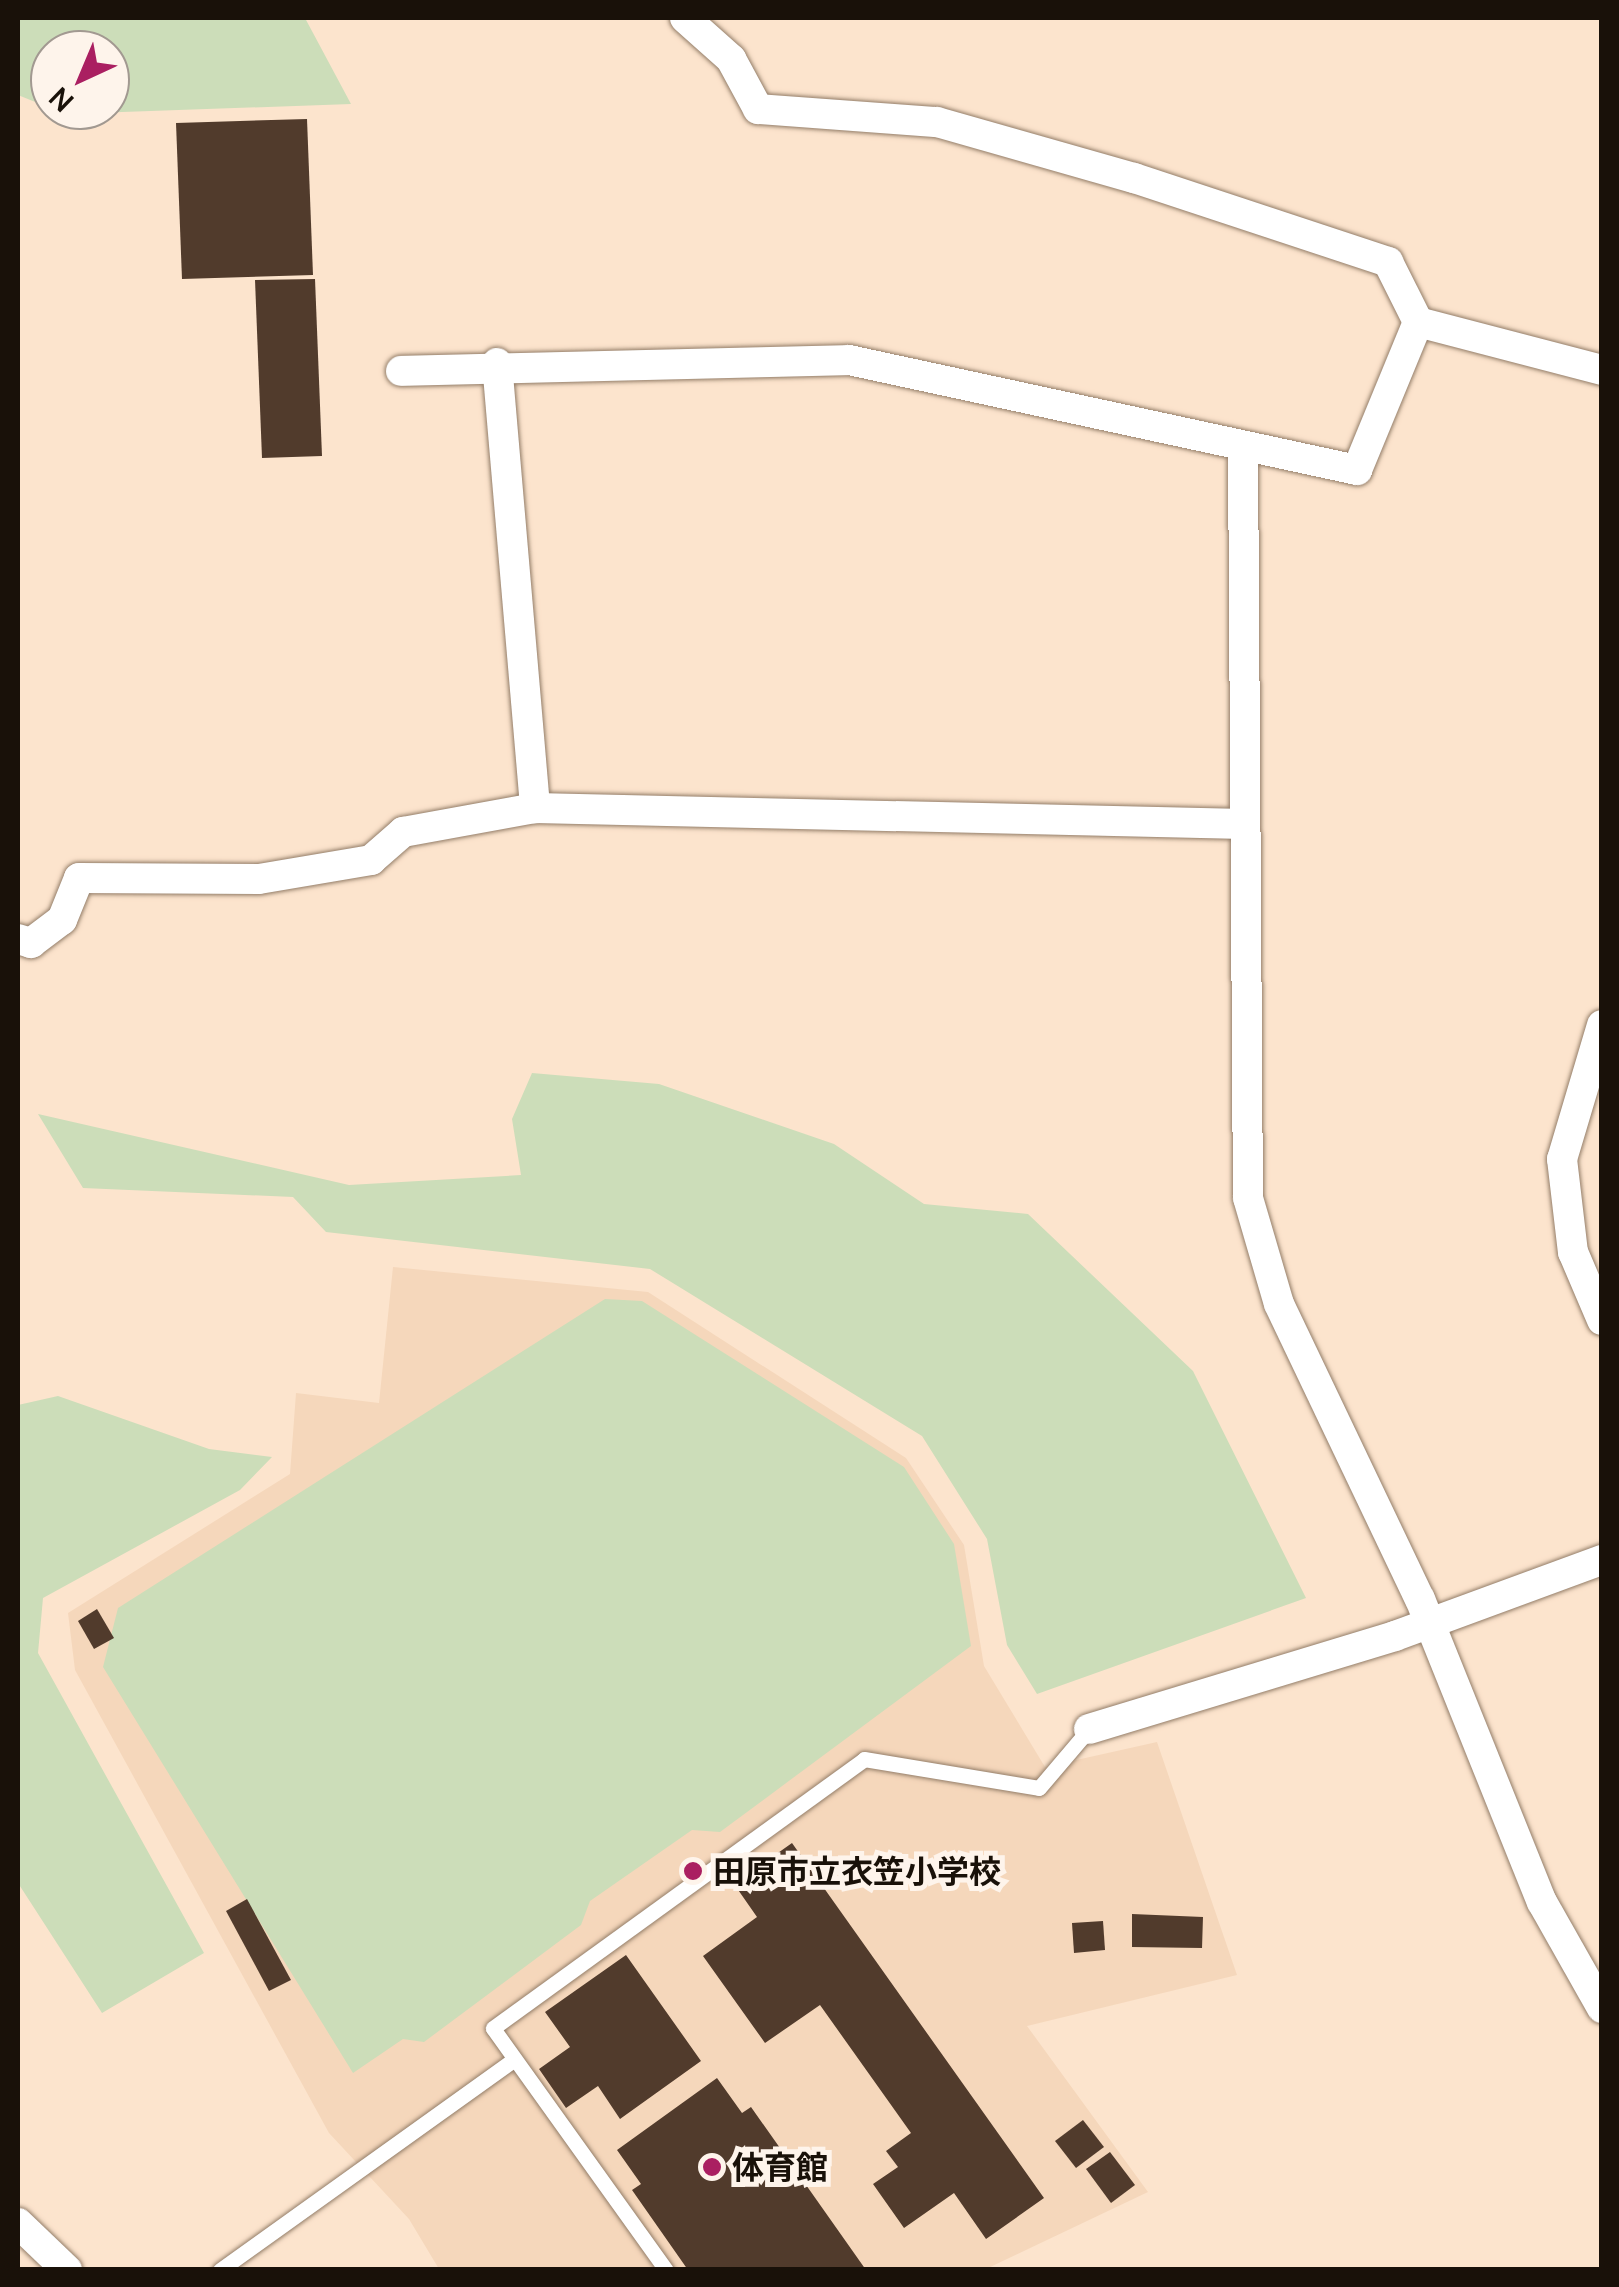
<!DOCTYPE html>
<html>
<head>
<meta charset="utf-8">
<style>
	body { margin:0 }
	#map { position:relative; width:1619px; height:2287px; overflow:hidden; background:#fce4cd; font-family:Manrope,"Noto Sans JP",sans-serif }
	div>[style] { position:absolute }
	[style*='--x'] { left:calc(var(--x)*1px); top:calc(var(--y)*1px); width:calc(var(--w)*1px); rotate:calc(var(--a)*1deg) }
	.built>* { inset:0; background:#f5d7bb }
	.green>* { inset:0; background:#ccddb9 }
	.building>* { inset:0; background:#513b2c }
	.roads { filter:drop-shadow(0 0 2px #937d68) drop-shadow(0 0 2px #937d68) }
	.lane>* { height:15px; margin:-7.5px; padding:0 7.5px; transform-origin:7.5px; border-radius:7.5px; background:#fff }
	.street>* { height:30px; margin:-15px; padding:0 15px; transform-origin:15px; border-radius:15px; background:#fff }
	.dots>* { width:28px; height:28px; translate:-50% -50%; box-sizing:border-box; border:5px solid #fef4eb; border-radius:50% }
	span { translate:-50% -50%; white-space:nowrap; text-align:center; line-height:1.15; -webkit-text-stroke:10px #fef4eb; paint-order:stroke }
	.poi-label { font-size:32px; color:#191109; font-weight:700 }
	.left { translate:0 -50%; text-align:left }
	.frame { position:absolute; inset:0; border:20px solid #191109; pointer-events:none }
	.north { position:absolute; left:30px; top:30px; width:100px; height:100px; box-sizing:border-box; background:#fef4eb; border:2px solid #a29991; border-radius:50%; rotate:224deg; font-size:28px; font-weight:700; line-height:40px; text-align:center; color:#191109 }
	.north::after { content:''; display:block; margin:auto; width:35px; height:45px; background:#aa1f61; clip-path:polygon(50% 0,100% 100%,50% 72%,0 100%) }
</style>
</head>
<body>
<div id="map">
	<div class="built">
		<div style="clip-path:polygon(393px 1267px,648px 1292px,906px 1458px,964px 1545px,984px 1666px,1045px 1767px,1157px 1742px,1237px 1975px,1027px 2026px,1148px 2192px,986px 2269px,439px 2269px,409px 2219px,329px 2133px,75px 1670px,68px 1613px,290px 1474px,296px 1393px,379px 1403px)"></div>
	</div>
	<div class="green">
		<div style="clip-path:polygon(18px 18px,305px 18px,351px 104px,66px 114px,55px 110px,110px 110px,110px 50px,50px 50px,50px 108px,18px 95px)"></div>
		<div style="clip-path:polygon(532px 1073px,659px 1084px,834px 1144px,924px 1204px,1028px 1214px,1193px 1371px,1306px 1598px,1037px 1694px,1007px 1645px,987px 1539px,922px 1436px,650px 1269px,326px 1232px,293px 1197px,83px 1188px,38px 1114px,349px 1185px,521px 1175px,512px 1119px)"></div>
		<div style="clip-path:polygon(605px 1299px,642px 1301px,904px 1467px,954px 1544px,971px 1646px,720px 1832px,692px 1830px,590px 1901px,581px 1925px,424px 2042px,403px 2039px,353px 2073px,103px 1667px,118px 1608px)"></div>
		<div style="clip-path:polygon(58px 1396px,209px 1449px,272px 1457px,240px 1490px,43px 1598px,38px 1653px,204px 1953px,102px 2013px,18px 1883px,18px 1405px)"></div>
	</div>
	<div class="building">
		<div style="clip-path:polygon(307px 119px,313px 275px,182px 279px,176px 123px)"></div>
		<div style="clip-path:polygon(315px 279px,322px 456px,262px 458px,255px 280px)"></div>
		<div style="clip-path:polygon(97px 1609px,114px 1638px,94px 1649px,78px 1621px)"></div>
		<div style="clip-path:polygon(792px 1843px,1044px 2198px,986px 2239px,954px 2193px,904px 2228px,873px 2184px,898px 2167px,886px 2151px,911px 2133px,820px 2005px,765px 2043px,703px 1956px,757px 1917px,734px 1884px)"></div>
		<div style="clip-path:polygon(247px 1899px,291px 1980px,269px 1991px,226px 1911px)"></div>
		<div style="clip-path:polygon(1132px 1914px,1203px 1917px,1202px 1948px,1132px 1947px)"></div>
		<div style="clip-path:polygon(1103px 1921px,1105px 1950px,1074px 1953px,1072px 1923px)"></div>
		<div style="clip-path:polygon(626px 1955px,701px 2061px,620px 2119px,598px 2086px,566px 2108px,539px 2069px,570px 2047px,545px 2012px)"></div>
		<div style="clip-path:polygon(717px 2078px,742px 2113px,751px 2107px,866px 2270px,688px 2270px,632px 2190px,641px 2184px,617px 2150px)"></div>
		<div style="clip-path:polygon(1083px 2120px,1104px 2147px,1076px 2168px,1055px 2141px)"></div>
		<div style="clip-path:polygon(1110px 2152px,1135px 2185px,1111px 2203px,1086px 2169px)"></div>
	</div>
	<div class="roads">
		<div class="lane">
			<div style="--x:220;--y:2270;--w:360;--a:-35.6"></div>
			<div style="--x:666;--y:2270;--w:297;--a:-125.6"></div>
			<div style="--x:493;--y:2028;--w:458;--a:-35.9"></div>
			<div style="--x:864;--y:1759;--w:177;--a:9.4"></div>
			<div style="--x:1039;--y:1788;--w:77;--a:-49.7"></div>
		</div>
		<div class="street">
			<div style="--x:685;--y:18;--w:62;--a:41.7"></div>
			<div style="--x:731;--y:59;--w:57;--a:61.6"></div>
			<div style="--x:758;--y:109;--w:179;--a:4.2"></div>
			<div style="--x:937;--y:122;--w:205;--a:15.9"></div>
			<div style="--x:1134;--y:178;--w:268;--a:18.3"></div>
			<div style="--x:1388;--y:262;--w:67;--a:63.4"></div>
			<div style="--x:1418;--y:322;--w:190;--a:14.6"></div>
			<div style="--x:497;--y:363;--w:447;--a:85.1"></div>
			<div style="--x:401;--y:371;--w:448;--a:-1.4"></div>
			<div style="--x:849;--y:360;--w:520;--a:12.22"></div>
			<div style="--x:1357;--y:470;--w:160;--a:-67.6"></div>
			<div style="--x:1243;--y:452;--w:746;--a:89.62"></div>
			<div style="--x:1248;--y:1198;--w:110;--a:73.7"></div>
			<div style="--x:1279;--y:1304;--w:327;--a:64.5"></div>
			<div style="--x:1420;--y:1599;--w:327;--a:68.1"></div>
			<div style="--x:1542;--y:1902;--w:122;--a:60.5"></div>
			<div style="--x:18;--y:939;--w:14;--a:17"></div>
			<div style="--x:31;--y:943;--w:39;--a:-37"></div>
			<div style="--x:62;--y:920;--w:45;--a:-68"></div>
			<div style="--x:79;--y:878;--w:180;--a:0.3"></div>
			<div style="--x:259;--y:879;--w:114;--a:-9.6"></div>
			<div style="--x:371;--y:860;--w:43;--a:-41.2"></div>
			<div style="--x:403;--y:832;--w:134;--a:-10.3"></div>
			<div style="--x:535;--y:808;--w:710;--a:1.29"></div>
			<div style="--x:1602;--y:1025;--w:140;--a:106.6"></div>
			<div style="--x:1562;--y:1159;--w:94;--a:83.3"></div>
			<div style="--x:1573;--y:1252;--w:74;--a:66.9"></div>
			<div style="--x:1089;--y:1729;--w:320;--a:-16.9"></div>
			<div style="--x:1395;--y:1636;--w:221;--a:-20.2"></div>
			<div style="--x:18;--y:2223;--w:68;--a:43.8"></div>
		</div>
	</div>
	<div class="dots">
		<div style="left:693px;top:1871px;background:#aa1f61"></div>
		<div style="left:712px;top:2167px;background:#aa1f61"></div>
	</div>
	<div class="poi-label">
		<span class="left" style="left:713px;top:1871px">田原市立衣笠小学校</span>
		<span class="left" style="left:732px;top:2167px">体育館</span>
	</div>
	<div class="frame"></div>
	<div class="north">N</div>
</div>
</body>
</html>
